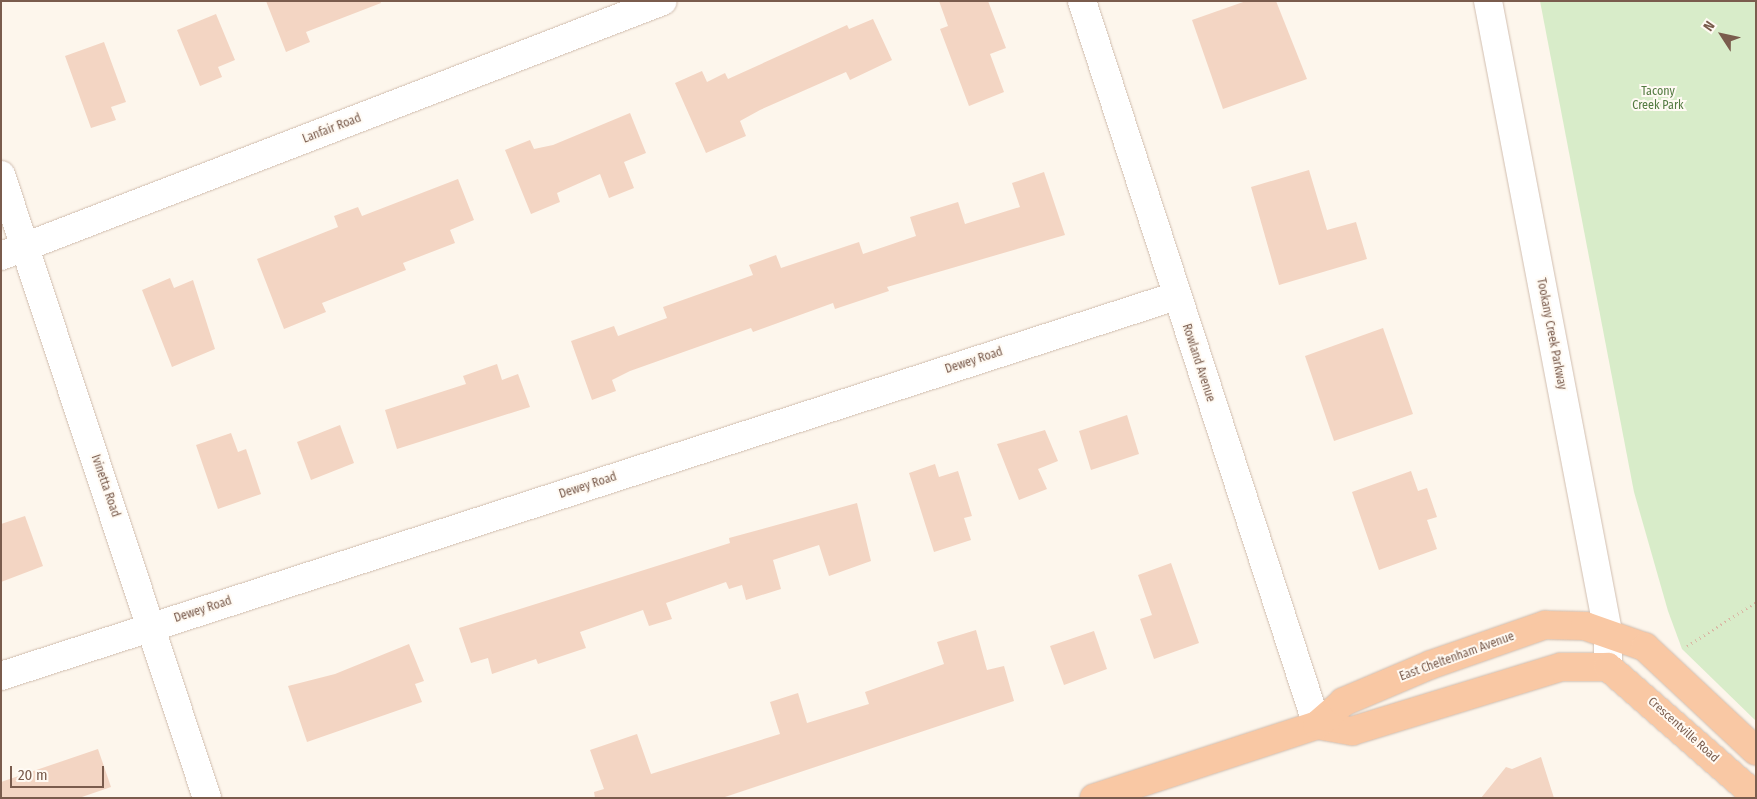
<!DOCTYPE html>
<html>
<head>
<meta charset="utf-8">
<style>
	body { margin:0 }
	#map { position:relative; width:1757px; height:799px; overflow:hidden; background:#fdf6ec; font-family:"Fira Sans Condensed",sans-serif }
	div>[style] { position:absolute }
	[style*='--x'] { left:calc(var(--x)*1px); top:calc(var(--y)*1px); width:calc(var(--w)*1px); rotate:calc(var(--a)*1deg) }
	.green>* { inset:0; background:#d8ecc9 }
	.building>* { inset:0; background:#f3d5c3 }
	.path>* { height:3px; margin-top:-1.5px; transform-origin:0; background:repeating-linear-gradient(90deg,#d9b8a5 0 1px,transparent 0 5px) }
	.roads { filter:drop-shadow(0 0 1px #d1beb0) drop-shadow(0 0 1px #d1beb0) }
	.minor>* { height:28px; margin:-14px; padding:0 14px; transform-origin:14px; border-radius:14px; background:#fff }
	.secondary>* { height:28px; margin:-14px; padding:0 14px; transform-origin:14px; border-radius:14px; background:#fff }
	.trunk>* { height:28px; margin:-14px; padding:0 14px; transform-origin:14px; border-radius:14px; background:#f9c8a4 }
	span { translate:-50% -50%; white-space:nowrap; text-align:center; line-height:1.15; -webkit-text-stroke:4px #fffaf3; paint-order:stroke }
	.park-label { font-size:12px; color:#537a41 }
	.street-label { font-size:12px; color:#7a5c4d }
	.frame { position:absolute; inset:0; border:2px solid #7a5c4d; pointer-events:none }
	.north { position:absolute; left:1697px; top:10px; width:50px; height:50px; -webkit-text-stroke:4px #fffaf3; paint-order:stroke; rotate:305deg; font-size:14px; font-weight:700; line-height:20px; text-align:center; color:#7a5c4d }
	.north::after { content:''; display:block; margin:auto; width:18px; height:22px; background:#7a5c4d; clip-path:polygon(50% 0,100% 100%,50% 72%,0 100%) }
	.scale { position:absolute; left:10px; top:766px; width:94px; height:22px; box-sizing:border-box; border:2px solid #7a5c4d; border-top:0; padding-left:6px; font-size:15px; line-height:18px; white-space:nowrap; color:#7a5c4d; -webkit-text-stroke:4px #fffaf3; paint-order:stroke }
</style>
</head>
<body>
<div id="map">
	<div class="green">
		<div style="clip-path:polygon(1540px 1px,1756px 1px,1756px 721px,1682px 649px,1668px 611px,1634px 492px)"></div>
	</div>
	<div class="building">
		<div style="clip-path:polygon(266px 1px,380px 1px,381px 3px,306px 32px,310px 42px,286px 52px)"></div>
		<div style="clip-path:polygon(939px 1px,988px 1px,1006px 48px,990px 54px,1004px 92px,969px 106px,940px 29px,948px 26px)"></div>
		<div style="clip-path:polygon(1246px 1px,1276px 1px,1307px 79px,1223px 109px,1192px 20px)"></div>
		<div style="clip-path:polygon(216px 14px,235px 60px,218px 67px,222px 77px,200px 86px,177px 30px)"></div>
		<div style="clip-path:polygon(873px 19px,892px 60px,850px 80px,846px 72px,760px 110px,740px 121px,746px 136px,706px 153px,675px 83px,702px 71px,707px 82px,725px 73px,728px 79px,847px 25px,849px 29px)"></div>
		<div style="clip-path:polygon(104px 42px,126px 102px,111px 107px,116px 120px,91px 128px,65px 56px)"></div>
		<div style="clip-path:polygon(630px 113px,646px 153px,624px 162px,634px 188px,609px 198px,600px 174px,557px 193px,560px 202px,531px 214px,505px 150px,530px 140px,534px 149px,553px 145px)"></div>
		<div style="clip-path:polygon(1309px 170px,1327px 230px,1356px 222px,1367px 259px,1279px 285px,1251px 187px)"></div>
		<div style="clip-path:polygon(1044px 172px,1065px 235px,887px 287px,889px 291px,835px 309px,833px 303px,753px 332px,751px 328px,630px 371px,612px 380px,616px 391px,592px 400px,571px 341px,614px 326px,618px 336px,667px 318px,663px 307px,753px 275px,749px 265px,776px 255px,781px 268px,859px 242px,863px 254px,916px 236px,910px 217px,958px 202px,965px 224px,1020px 207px,1012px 183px)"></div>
		<div style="clip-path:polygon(458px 179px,474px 220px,450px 230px,455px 243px,403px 263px,406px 270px,322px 303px,326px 312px,284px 329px,257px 259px,338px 227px,334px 216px,358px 207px,362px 216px)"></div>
		<div style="clip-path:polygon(170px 278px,174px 288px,193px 280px,215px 349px,172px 367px,142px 290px)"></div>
		<div style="clip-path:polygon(1383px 328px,1413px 414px,1334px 441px,1305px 356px)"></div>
		<div style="clip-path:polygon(497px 364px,502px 380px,518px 374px,530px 407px,397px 449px,385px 410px,466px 384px,463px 376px)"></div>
		<div style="clip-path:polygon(1127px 415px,1139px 454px,1091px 470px,1079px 431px)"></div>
		<div style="clip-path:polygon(340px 425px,354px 463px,311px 480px,297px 442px)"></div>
		<div style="clip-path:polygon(1045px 430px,1058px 461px,1038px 469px,1047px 489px,1019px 500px,997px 444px)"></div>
		<div style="clip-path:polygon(231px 433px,238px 452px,246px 449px,261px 494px,218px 509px,196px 445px)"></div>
		<div style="clip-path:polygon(935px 464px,939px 477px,958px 471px,972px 516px,964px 518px,971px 540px,934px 552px,909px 473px)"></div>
		<div style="clip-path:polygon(1411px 471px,1418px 491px,1427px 488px,1437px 517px,1427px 520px,1437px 549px,1379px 570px,1352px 492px)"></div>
		<div style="clip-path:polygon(857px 503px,871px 561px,829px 576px,819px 545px,773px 560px,781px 589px,746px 600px,742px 585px,729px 589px,726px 582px,666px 603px,672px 619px,649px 626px,643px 610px,580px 632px,586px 648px,538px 664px,536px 659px,492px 674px,488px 658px,471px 663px,459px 628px,730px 543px,729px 538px)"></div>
		<div style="clip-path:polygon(25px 516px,43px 566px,1px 582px,1px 524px)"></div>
		<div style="clip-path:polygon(1171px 563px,1199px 643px,1154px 659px,1140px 619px,1152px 615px,1138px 575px)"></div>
		<div style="clip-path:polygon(976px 630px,987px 670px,1004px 666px,1014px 701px,722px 798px,595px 798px,594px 792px,604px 789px,590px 750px,637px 734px,651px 774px,780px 734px,770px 702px,798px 693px,807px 723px,869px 704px,865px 692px,944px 664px,937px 642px)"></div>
		<div style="clip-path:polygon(1094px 631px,1107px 669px,1064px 685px,1050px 646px)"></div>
		<div style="clip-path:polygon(409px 644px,424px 681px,415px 684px,422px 702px,307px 742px,288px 686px,335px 674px)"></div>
		<div style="clip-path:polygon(98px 749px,111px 787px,79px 798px,1px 798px,1px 782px)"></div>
		<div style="clip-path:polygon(1541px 757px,1554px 798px,1481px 798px,1506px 767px,1512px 769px)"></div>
	</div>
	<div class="path">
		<div style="--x:1687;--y:646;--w:82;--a:-32.5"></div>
	</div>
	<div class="roads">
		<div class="minor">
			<div style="--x:1082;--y:1;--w:761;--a:72.02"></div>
			<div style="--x:1;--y:175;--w:656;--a:71.7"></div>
			<div style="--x:1;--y:256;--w:709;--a:-21.07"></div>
			<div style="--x:1;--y:676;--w:1235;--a:-17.92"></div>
		</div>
		<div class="secondary">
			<div style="--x:1488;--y:1;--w:642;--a:79.23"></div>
			<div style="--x:1608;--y:632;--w:35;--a:90"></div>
		</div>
		<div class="trunk">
			<div style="--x:1317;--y:725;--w:36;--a:10"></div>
			<div style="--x:1352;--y:731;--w:219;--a:-17"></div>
			<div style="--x:1561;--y:667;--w:47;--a:0"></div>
			<div style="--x:1608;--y:667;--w:196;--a:41.1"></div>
			<div style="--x:1094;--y:798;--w:235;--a:-18.1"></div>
			<div style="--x:1317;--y:725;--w:35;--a:-41"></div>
			<div style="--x:1343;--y:702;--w:95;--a:-23"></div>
			<div style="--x:1430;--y:665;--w:122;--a:-19.2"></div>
			<div style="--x:1545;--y:625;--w:40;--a:1.4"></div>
			<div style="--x:1585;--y:626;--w:64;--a:19.3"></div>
			<div style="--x:1645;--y:647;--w:152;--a:43.1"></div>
		</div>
	</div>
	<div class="park-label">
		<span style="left:1658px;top:99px">Tacony<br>Creek Park</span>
	</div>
	<div class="street-label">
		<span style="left:332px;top:129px;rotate:-21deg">Lanfair Road</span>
		<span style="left:1551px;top:334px;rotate:79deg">Tookany Creek Parkway</span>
		<span style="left:974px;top:361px;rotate:-18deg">Dewey Road</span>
		<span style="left:1198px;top:363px;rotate:72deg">Rowland Avenue</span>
		<span style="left:105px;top:486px;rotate:71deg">Ivinetta Road</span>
		<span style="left:588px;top:486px;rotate:-18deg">Dewey Road</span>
		<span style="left:203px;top:610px;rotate:-18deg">Dewey Road</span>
		<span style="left:1457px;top:657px;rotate:-20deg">East Cheltenham Avenue</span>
		<span style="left:1683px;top:730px;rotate:42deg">Crescentville Road</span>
	</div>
	<div class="frame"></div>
	<div class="north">N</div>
	<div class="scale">20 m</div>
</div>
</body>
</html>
